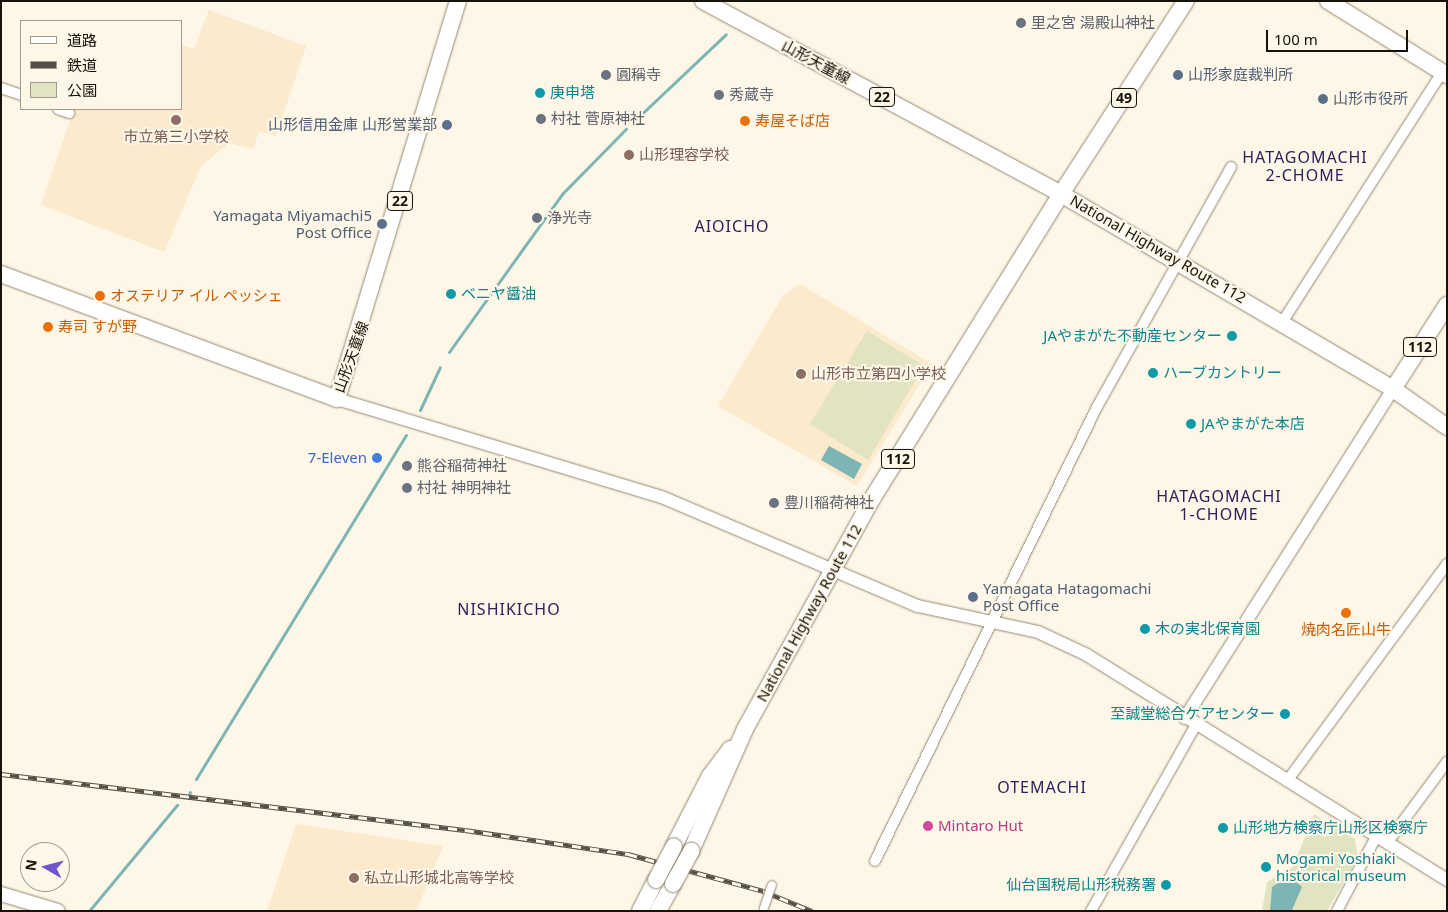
<!DOCTYPE html>
<html>
<head>
<meta charset="utf-8">
<style>
	body { margin:0 }
	#map { position:relative; width:1448px; height:912px; overflow:hidden; background:#fef6e7; font-family:"Noto Sans","Noto Sans JP",sans-serif }
	div>[style] { position:absolute }
	[style*='--x'] { left:calc(var(--x)*1px); top:calc(var(--y)*1px); width:calc(var(--w)*1px); rotate:calc(var(--a)*1deg) }
	.built>* { inset:0; background:#fbeacb }
	.green>* { inset:0; background:#e1e3c1 }
	.water>* { inset:0; background:#7db5b5 }
	.stream>* { height:3px; margin:-1.5px; padding:0 1.5px; transform-origin:1.5px; border-radius:1.5px; background:#7db5b5 }
	.roads { filter:drop-shadow(0 0 1px #948872) drop-shadow(0 0 1px #948872) }
	.minor>* { height:10px; margin:-5px; padding:0 5px; transform-origin:5px; border-radius:5px; background:#fff }
	.tertiary>* { height:12px; margin:-6px; padding:0 6px; transform-origin:6px; border-radius:6px; background:#fff }
	.secondary>* { height:14px; margin:-7px; padding:0 7px; transform-origin:7px; border-radius:7px; background:#fff }
	.primary>* { height:16px; margin:-8px; padding:0 8px; transform-origin:8px; border-radius:8px; background:#fff }
	.trunk>* { height:16px; margin:-8px; padding:0 8px; transform-origin:8px; border-radius:8px; background:#fff }
	.rail>* { height:5px; margin-top:-2.5px; transform-origin:0; background:repeating-linear-gradient(90deg,#fef6e7 0 9px,#544e44 0 18px); box-sizing:border-box; border-block:1px solid #544e44 }
	.bridges { filter:drop-shadow(0 0 1px #948872) drop-shadow(0 0 1px #948872) }
	.pedestrian-bridge>* { height:8px; margin:-4px; padding:0 4px; transform-origin:4px; border-radius:4px; background:#fff }
	.trunk-bridge>* { height:16px; margin:-8px; padding:0 8px; transform-origin:8px; border-radius:8px; background:#fff }
	.dots>* { width:14px; height:14px; translate:-50% -50%; box-sizing:border-box; border:2px solid #fef6e7; border-radius:50% }
	span { translate:-50% -50%; white-space:nowrap; text-align:center; line-height:1.15; -webkit-text-stroke:4px #fef6e7; paint-order:stroke }
	.shield-label span { padding:1px 4px; background:#fef6e7; border:1px solid; border-radius:4px; -webkit-text-stroke-width:0 }
	.shield-label { font-size:14px; color:#17120a; font-weight:700 }
	.worship-label { font-size:15px; color:#5b616d }
	.left { translate:0 -50%; text-align:left }
	.street-label { font-size:15px; color:#17120a }
	.service-label { font-size:15px; color:#4e5e75 }
	.right { translate:-100% -50%; text-align:right }
	.culture-label { font-size:15px; color:#0d838f }
	.food-label { font-size:15px; color:#c56008 }
	.education-label { font-size:15px; color:#785e54 }
	.shop-label { font-size:15px; color:#366cbe }
	.hotel-label { font-size:15px; color:#b23c85 }
	.neighbourhood-label { font-size:16px; color:#2e205b; letter-spacing:1px }
	.frame { position:absolute; inset:0; border:2px solid #17120a; pointer-events:none }
	.legend { position:absolute; left:20px; top:20px; width:162px; height:90px; box-sizing:border-box; background:#fef6e7; border:1px solid #a29b8f; margin:0; padding:6px 9px; list-style:none; font-size:15px; color:#17120a }
	.legend li { display:flex; align-items:center; gap:10px; height:25px }
	.legend b { width:25px; border:1px solid #a29b8f }
	.north { position:absolute; left:20px; top:842px; width:50px; height:50px; box-sizing:border-box; background:#fef6e7; border:1px solid #a29b8f; border-radius:50%; rotate:278deg; font-size:14px; font-weight:700; line-height:20px; text-align:center; color:#17120a }
	.north::after { content:''; display:block; margin:auto; width:18px; height:22px; background:#7154ce; clip-path:polygon(50% 0,100% 100%,50% 72%,0 100%) }
	.scale { position:absolute; left:1266px; top:30px; width:142px; height:22px; box-sizing:border-box; border:2px solid #17120a; border-top:0; padding-left:6px; font-size:15px; line-height:18px; white-space:nowrap; color:#17120a; -webkit-text-stroke:4px #fef6e7; paint-order:stroke }
</style>
</head>
<body>
<div id="map">
	<div class="built">
		<div style="clip-path:polygon(209px 10px,306px 46px,276px 136px,259px 131px,253px 149px,229px 143px,201px 166px,164px 252px,41px 205px,74px 109px,181px 109px,181px 45px,194px 49px)"></div>
		<div style="clip-path:polygon(800px 284px,932px 364px,857px 486px,718px 406px,783px 296px)"></div>
		<div style="clip-path:polygon(296px 824px,443px 846px,416px 911px,267px 911px)"></div>
	</div>
	<div class="green">
		<div style="clip-path:polygon(867px 331px,924px 366px,868px 460px,810px 424px)"></div>
		<div style="clip-path:polygon(1314px 814px,1355px 839px,1358px 857px,1327px 911px,1262px 911px,1267px 882px,1293px 867px)"></div>
	</div>
	<div class="water">
		<div style="clip-path:polygon(829px 446px,862px 464px,854px 479px,821px 460px)"></div>
		<div style="clip-path:polygon(1289px 876px,1302px 887px,1292px 910px,1270px 911px,1272px 887px)"></div>
	</div>
	<div class="stream">
		<div style="--x:632;--y:123;--w:129;--a:-43.4"></div>
		<div style="--x:449;--y:352;--w:196;--a:-54.4"></div>
		<div style="--x:563;--y:193;--w:90;--a:-45.5"></div>
		<div style="--x:420;--y:410;--w:47;--a:-65.1"></div>
		<div style="--x:196;--y:779;--w:403;--a:-58.6"></div>
		<div style="--x:189;--y:795;--w:3;--a:-72"></div>
		<div style="--x:89;--y:911;--w:138;--a:-50.3"></div>
	</div>
	<div class="roads">
		<div class="minor">
			<div style="--x:1;--y:88;--w:21;--a:19"></div>
			<div style="--x:58;--y:109;--w:12;--a:20"></div>
			<div style="--x:1283;--y:321;--w:295;--a:-57.4"></div>
			<div style="--x:1287;--y:781;--w:270;--a:-53.6"></div>
			<div style="--x:1387;--y:843;--w:101;--a:-53.5"></div>
			<div style="--x:875;--y:861;--w:505;--a:-63.94"></div>
			<div style="--x:1097;--y:407;--w:275;--a:-60.8"></div>
			<div style="--x:1091;--y:911;--w:214;--a:-60.6"></div>
			<div style="--x:1337;--y:911;--w:84;--a:-62.2"></div>
		</div>
		<div class="tertiary">
			<div style="--x:337;--y:399;--w:339;--a:16.8"></div>
			<div style="--x:662;--y:497;--w:278;--a:23.1"></div>
			<div style="--x:918;--y:606;--w:123;--a:12.2"></div>
			<div style="--x:1038;--y:632;--w:54;--a:25.1"></div>
			<div style="--x:1087;--y:655;--w:425;--a:32"></div>
			<div style="--x:1185;--y:718;--w:389;--a:-57.7"></div>
		</div>
		<div class="secondary">
			<div style="--x:1;--y:894;--w:59;--a:16.6"></div>
		</div>
		<div class="primary">
			<div style="--x:703;--y:1;--w:407;--a:28.3"></div>
			<div style="--x:1061;--y:194;--w:230;--a:-57.1"></div>
			<div style="--x:1328;--y:1;--w:140;--a:31.9"></div>
			<div style="--x:1;--y:274;--w:358;--a:20.4"></div>
			<div style="--x:337;--y:399;--w:416;--a:-73.1"></div>
			<div style="--x:1393;--y:389;--w:66;--a:35.1"></div>
		</div>
		<div class="trunk">
			<div style="--x:674;--y:846;--w:79;--a:-62.8"></div>
			<div style="--x:710;--y:776;--w:34;--a:-53"></div>
			<div style="--x:691;--y:851;--w:133;--a:-66.1"></div>
			<div style="--x:745;--y:729;--w:263;--a:-61.1"></div>
			<div style="--x:872;--y:499;--w:359;--a:-58.2"></div>
			<div style="--x:1061;--y:194;--w:385;--a:30.4"></div>
			<div style="--x:1393;--y:389;--w:100;--a:-57.3"></div>
			<div style="--x:640;--y:911;--w:35;--a:-63"></div>
			<div style="--x:658;--y:911;--w:31;--a:-61"></div>
		</div>
	</div>
	<div class="rail">
		<div style="--x:1;--y:774;--w:467;--a:6.9"></div>
		<div style="--x:465;--y:830;--w:165;--a:8.4"></div>
		<div style="--x:628;--y:854;--w:140;--a:15.3"></div>
		<div style="--x:763;--y:891;--w:53;--a:22.2"></div>
	</div>
	<div class="bridges">
		<div class="pedestrian-bridge">
			<div style="--x:764;--y:908;--w:24;--a:-71"></div>
		</div>
		<div class="trunk-bridge">
			<div style="--x:656;--y:880;--w:38;--a:-62"></div>
			<div style="--x:673;--y:884;--w:38;--a:-61"></div>
		</div>
	</div>
	<div class="dots">
		<div style="left:1021px;top:23px;background:#6b7280"></div>
		<div style="left:606px;top:75px;background:#6b7280"></div>
		<div style="left:1178px;top:75px;background:#5c6f8a"></div>
		<div style="left:540px;top:93px;background:#0f9aa8"></div>
		<div style="left:719px;top:95px;background:#6b7280"></div>
		<div style="left:1323px;top:99px;background:#5c6f8a"></div>
		<div style="left:541px;top:119px;background:#6b7280"></div>
		<div style="left:176px;top:120px;background:#8d6e63"></div>
		<div style="left:745px;top:121px;background:#e8710a"></div>
		<div style="left:447px;top:125px;background:#5c6f8a"></div>
		<div style="left:629px;top:155px;background:#8d6e63"></div>
		<div style="left:537px;top:218px;background:#6b7280"></div>
		<div style="left:382px;top:224px;background:#5c6f8a"></div>
		<div style="left:451px;top:294px;background:#0f9aa8"></div>
		<div style="left:100px;top:296px;background:#e8710a"></div>
		<div style="left:48px;top:327px;background:#e8710a"></div>
		<div style="left:1232px;top:336px;background:#0f9aa8"></div>
		<div style="left:1153px;top:373px;background:#0f9aa8"></div>
		<div style="left:801px;top:374px;background:#8d6e63"></div>
		<div style="left:1191px;top:424px;background:#0f9aa8"></div>
		<div style="left:377px;top:458px;background:#3f7fe0"></div>
		<div style="left:407px;top:466px;background:#6b7280"></div>
		<div style="left:407px;top:488px;background:#6b7280"></div>
		<div style="left:774px;top:503px;background:#6b7280"></div>
		<div style="left:973px;top:597px;background:#5c6f8a"></div>
		<div style="left:1346px;top:613px;background:#e8710a"></div>
		<div style="left:1145px;top:629px;background:#0f9aa8"></div>
		<div style="left:1285px;top:714px;background:#0f9aa8"></div>
		<div style="left:928px;top:826px;background:#d1479c"></div>
		<div style="left:1223px;top:828px;background:#0f9aa8"></div>
		<div style="left:1266px;top:867px;background:#0f9aa8"></div>
		<div style="left:354px;top:878px;background:#8d6e63"></div>
		<div style="left:1166px;top:885px;background:#0f9aa8"></div>
	</div>
	<div class="shield-label">
		<span style="left:882px;top:97px">22</span>
		<span style="left:1124px;top:98px">49</span>
		<span style="left:400px;top:201px">22</span>
		<span style="left:1420px;top:347px">112</span>
		<span style="left:898px;top:459px">112</span>
	</div>
	<div class="worship-label">
		<span class="left" style="left:1031px;top:23px">里之宮 湯殿山神社</span>
		<span class="left" style="left:616px;top:75px">圓稱寺</span>
		<span class="left" style="left:729px;top:95px">秀蔵寺</span>
		<span class="left" style="left:551px;top:119px">村社 菅原神社</span>
		<span class="left" style="left:547px;top:218px">浄光寺</span>
		<span class="left" style="left:417px;top:466px">熊谷稲荷神社</span>
		<span class="left" style="left:417px;top:488px">村社 神明神社</span>
		<span class="left" style="left:784px;top:503px">豊川稲荷神社</span>
	</div>
	<div class="street-label">
		<span style="left:816px;top:62px;rotate:28deg">山形天童線</span>
		<span style="left:1158px;top:249px;rotate:30deg">National Highway Route 112</span>
		<span style="left:351px;top:357px;rotate:-70deg">山形天童線</span>
		<span style="left:809px;top:613px;rotate:-61deg">National Highway Route 112</span>
	</div>
	<div class="service-label">
		<span class="left" style="left:1188px;top:75px">山形家庭裁判所</span>
		<span class="left" style="left:1333px;top:99px">山形市役所</span>
		<span class="right" style="left:437px;top:125px">山形信用金庫 山形営業部</span>
		<span class="right" style="left:372px;top:224px">Yamagata Miyamachi5<br>Post Office</span>
		<span class="left" style="left:983px;top:597px">Yamagata Hatagomachi<br>Post Office</span>
	</div>
	<div class="culture-label">
		<span class="left" style="left:550px;top:93px">庚申塔</span>
		<span class="left" style="left:461px;top:294px">ベニヤ醤油</span>
		<span class="right" style="left:1222px;top:336px">JAやまがた不動産センター</span>
		<span class="left" style="left:1163px;top:373px">ハーブカントリー</span>
		<span class="left" style="left:1201px;top:424px">JAやまがた本店</span>
		<span class="left" style="left:1155px;top:629px">木の実北保育園</span>
		<span class="right" style="left:1275px;top:714px">至誠堂総合ケアセンター</span>
		<span class="left" style="left:1233px;top:828px">山形地方検察庁山形区検察庁</span>
		<span class="left" style="left:1276px;top:867px">Mogami Yoshiaki<br>historical museum</span>
		<span class="right" style="left:1156px;top:885px">仙台国税局山形税務署</span>
	</div>
	<div class="food-label">
		<span class="left" style="left:755px;top:121px">寿屋そば店</span>
		<span class="left" style="left:110px;top:296px">オステリア イル ペッシェ</span>
		<span class="left" style="left:58px;top:327px">寿司 すが野</span>
		<span style="left:1346px;top:630px">焼肉名匠山牛</span>
	</div>
	<div class="education-label">
		<span style="left:176px;top:137px">市立第三小学校</span>
		<span class="left" style="left:639px;top:155px">山形理容学校</span>
		<span class="left" style="left:811px;top:374px">山形市立第四小学校</span>
		<span class="left" style="left:364px;top:878px">私立山形城北高等学校</span>
	</div>
	<div class="shop-label">
		<span class="right" style="left:367px;top:458px">7-Eleven</span>
	</div>
	<div class="hotel-label">
		<span class="left" style="left:938px;top:826px">Mintaro Hut</span>
	</div>
	<div class="neighbourhood-label">
		<span style="left:1305px;top:166px">HATAGOMACHI<br>2-CHOME</span>
		<span style="left:732px;top:226px">AIOICHO</span>
		<span style="left:1219px;top:505px">HATAGOMACHI<br>1-CHOME</span>
		<span style="left:509px;top:609px">NISHIKICHO</span>
		<span style="left:1042px;top:787px">OTEMACHI</span>
	</div>
	<div class="frame"></div>
	<ul class="legend">
	<li><b style="height:6px;background:#fff"></b>道路</li>
	<li><b style="height:6px;background:#544e44"></b>鉄道</li>
	<li><b style="height:14px;background:#e1e3c1"></b>公園</li>
	</ul>
	<div class="north">N</div>
	<div class="scale">100 m</div>
</div>
</body>
</html>
